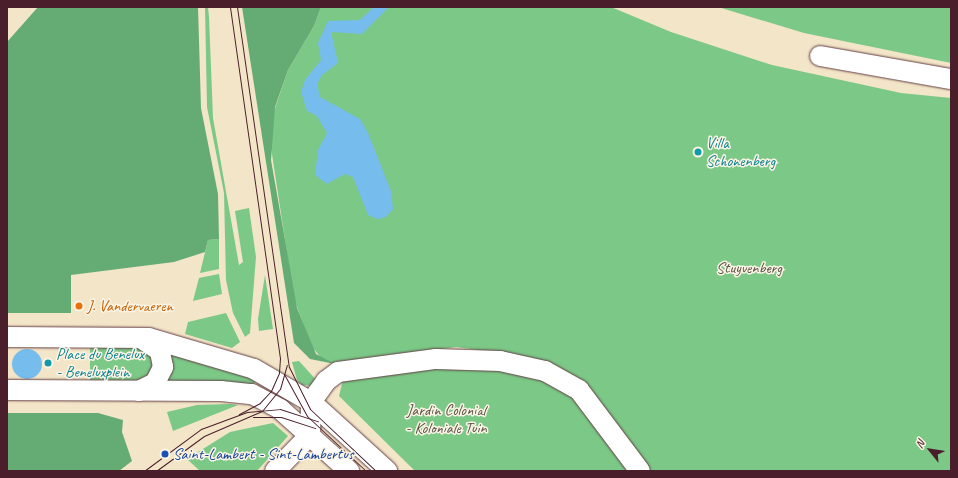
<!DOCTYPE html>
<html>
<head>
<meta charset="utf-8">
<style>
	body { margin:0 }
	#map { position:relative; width:958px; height:478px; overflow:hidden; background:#f3e5c8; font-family:Caveat,sans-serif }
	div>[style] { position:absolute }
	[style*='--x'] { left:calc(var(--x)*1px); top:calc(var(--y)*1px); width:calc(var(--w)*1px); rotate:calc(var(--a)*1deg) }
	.green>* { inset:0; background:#7bc887 }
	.forest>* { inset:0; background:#64ac74 }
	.water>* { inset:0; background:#76bced }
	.round { border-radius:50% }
	.roads { filter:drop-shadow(0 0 1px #633d43) drop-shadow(0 0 1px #633d43) }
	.minor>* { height:20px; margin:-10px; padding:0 10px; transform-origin:10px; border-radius:10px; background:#fff }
	.tram>* { height:1px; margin:-0.5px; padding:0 0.5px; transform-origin:0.5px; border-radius:0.5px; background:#4a1f2b }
	.dots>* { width:11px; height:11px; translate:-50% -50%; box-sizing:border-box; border:2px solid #fcf5e5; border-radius:50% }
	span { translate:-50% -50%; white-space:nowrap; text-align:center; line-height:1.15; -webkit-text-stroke:3px #fcf5e5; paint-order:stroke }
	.culture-label { font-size:16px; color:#0d838f }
	.left { translate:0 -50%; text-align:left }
	.park-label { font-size:16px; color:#595247 }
	.food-label { font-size:16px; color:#c56008 }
	.transit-label { font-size:16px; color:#164399 }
	.frame { position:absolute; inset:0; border:8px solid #4a1f2b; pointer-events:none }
	.north { position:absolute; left:910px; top:430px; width:40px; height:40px; -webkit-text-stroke:3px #fcf5e5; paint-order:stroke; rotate:300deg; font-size:11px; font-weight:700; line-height:16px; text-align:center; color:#4a1f2b }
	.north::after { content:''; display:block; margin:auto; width:14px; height:18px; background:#4a1f2b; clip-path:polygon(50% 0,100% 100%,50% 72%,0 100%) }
</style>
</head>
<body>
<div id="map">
	<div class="green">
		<div style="clip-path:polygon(205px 7px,208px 7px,209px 17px,213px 118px,239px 265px,243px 262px,235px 211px,249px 208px,256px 257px,250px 333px,245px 337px,233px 313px,226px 280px,224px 193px,207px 107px)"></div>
		<div style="clip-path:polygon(321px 7px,611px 7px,671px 32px,772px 65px,901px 93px,951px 98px,951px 471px,651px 471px,587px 387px,507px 354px,456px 347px,335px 364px,323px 360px,312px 347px,294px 299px,270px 141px,272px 117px,288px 70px,314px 26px)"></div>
		<div style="clip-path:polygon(718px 7px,951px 7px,951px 63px,804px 33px)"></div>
		<div style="clip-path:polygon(219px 239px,219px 269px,200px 273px,208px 240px)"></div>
		<div style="clip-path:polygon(219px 274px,222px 294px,193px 301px,199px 278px)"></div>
		<div style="clip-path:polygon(265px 275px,273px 329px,259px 331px,258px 319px)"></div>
		<div style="clip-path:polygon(226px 313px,240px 342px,232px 348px,185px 334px,188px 322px)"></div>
		<div style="clip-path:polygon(136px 343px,156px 357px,147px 384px,90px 381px,90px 347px)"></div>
		<div style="clip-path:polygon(164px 350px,258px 377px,251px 389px,163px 386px)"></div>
		<div style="clip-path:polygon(299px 361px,318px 382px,312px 386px,302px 385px,297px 380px,292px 362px)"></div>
		<div style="clip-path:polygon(441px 366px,475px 367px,539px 377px,574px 397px,630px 471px,415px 471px,339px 396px,343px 380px)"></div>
		<div style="clip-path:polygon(197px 405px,230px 404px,238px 405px,173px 431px,167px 412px)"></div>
		<div style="clip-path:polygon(273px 423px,288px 436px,257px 471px,200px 471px,187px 459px,230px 432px)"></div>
	</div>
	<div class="forest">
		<div style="clip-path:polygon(38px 7px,198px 7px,201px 108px,218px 194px,219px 239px,208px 240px,205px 252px,174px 262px,71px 275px,71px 313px,7px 313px,7px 42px)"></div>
		<div style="clip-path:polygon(242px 7px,321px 7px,314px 26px,288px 70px,275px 107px,271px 160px,297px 308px,316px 354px,335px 364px,310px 359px,294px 343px)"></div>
		<div style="clip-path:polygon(7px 413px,98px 413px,123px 420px,122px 432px,132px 461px,119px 471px,7px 471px)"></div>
	</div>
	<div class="water">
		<div style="clip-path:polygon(374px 7px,389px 7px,362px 34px,331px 32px,338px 63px,322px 75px,317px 84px,320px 97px,360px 119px,368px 133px,391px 191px,393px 209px,386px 217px,377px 219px,368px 215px,353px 177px,345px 174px,327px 184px,315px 175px,318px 150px,327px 133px,317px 116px,307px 111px,301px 92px,305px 80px,321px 60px,318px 43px,328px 21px,360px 20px)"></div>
		<div class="round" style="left:12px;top:349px;width:30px;height:30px"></div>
	</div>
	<div class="roads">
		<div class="minor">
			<div style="--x:820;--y:56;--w:133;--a:10"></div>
			<div style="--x:7;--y:337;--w:142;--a:0.4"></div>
			<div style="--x:149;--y:338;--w:109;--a:16.4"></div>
			<div style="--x:254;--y:369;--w:66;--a:30.1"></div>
			<div style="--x:311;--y:402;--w:103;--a:42.2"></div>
			<div style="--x:7;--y:390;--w:214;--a:0.3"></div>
			<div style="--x:221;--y:391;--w:31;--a:6"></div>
			<div style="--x:252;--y:394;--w:32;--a:28"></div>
			<div style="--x:280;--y:409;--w:93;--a:41.9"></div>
			<div style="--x:139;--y:391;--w:18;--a:-27"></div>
			<div style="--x:155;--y:383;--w:18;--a:-63"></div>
			<div style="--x:163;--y:367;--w:16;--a:-101"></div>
			<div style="--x:160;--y:351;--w:23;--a:-146"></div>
			<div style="--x:310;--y:435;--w:33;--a:-88"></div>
			<div style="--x:311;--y:402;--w:26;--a:-54"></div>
			<div style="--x:326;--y:381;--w:15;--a:-37"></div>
			<div style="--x:338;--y:372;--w:99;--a:-7.6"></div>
			<div style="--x:436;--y:359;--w:64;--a:1.8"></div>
			<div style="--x:500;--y:361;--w:46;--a:12.5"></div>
			<div style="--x:545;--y:371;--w:39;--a:29"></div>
			<div style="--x:579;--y:390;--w:101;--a:53"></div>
			<div style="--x:275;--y:471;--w:50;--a:-45.8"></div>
		</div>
	</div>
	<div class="tram">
		<div style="--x:230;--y:7;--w:355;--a:81.9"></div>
		<div style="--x:280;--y:358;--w:15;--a:94"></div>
		<div style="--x:279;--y:373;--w:20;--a:114"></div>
		<div style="--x:271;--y:391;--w:16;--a:133"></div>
		<div style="--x:260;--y:403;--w:24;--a:152"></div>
		<div style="--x:237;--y:7;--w:364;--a:81.8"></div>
		<div style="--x:289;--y:367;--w:47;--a:63.4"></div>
		<div style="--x:310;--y:409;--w:91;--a:43.2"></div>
		<div style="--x:284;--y:374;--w:48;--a:61.3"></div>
		<div style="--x:307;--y:416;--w:81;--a:43"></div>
		<div style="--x:253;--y:417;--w:28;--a:0"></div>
		<div style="--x:281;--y:417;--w:36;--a:18"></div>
		<div style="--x:144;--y:471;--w:71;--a:-36.4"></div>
		<div style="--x:201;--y:429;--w:49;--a:-20.3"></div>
		<div style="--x:247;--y:412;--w:33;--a:-5"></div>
		<div style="--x:280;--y:409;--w:40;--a:18"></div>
		<div style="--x:156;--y:471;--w:59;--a:-36.1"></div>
		<div style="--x:204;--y:436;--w:63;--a:-23.3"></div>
		<div style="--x:262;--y:411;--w:28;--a:-51"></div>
		<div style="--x:280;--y:389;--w:25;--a:-74"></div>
	</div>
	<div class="dots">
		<div style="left:698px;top:152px;background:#0f9aa8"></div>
		<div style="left:79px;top:306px;background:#e8710a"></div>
		<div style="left:48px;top:363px;background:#0f9aa8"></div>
		<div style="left:165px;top:454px;background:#1a4fb4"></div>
	</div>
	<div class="culture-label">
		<span class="left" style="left:706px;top:152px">Villa<br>Schonenberg</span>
		<span class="left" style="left:56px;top:363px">Place du Benelux<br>- Beneluxplein</span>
	</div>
	<div class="park-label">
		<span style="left:749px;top:268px">Stuyvenberg</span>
		<span style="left:446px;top:419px">Jardin Colonial<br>- Koloniale Tuin</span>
	</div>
	<div class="food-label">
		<span class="left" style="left:87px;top:306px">J. Vandervaeren</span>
	</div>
	<div class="transit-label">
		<span class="left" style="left:173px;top:454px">Saint-Lambert - Sint-Lambertus</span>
	</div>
	<div class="frame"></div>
	<div class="north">N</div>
</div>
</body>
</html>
